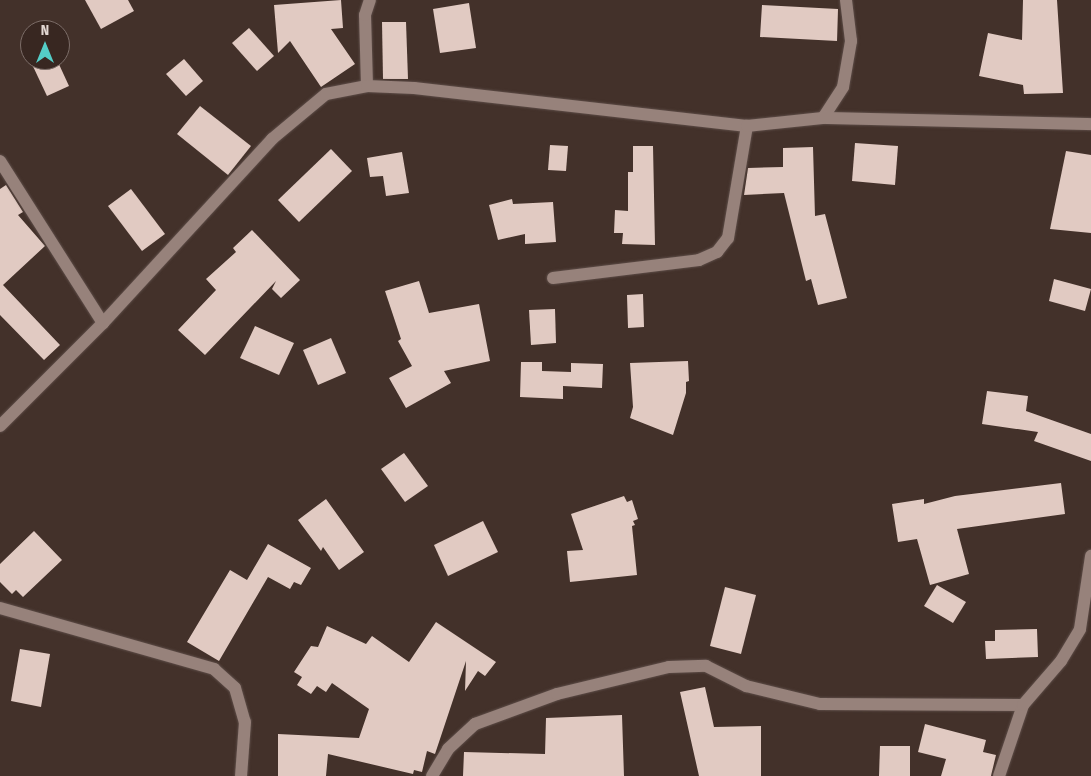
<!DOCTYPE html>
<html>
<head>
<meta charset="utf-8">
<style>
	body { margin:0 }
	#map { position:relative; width:1091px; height:776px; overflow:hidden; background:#43312a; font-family:"Fira Sans Condensed",sans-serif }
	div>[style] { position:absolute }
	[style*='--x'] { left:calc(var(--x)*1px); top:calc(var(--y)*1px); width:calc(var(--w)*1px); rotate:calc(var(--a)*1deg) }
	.building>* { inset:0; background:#e1cac2 }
	.roads { filter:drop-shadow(0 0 1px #5d4d48) drop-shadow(0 0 1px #5d4d48) }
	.minor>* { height:12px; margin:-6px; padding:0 6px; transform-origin:6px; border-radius:6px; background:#97827b }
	span { translate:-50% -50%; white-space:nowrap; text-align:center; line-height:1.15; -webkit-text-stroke:5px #382721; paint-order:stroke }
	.north { position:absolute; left:20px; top:20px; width:50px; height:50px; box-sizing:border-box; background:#382721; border:1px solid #7c6d68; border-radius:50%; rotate:0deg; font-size:14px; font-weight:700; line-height:20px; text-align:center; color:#e2d7d2 }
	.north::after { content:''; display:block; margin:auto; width:18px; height:22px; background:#54cdc7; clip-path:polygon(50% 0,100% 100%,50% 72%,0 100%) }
</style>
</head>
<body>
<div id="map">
	<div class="building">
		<div style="clip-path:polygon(85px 0,128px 0,134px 11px,101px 29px)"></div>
		<div style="clip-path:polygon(341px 0,343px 28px,331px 29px,355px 64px,321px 87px,290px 41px,278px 53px,274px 5px)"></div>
		<div style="clip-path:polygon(1023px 0,1057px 0,1063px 93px,1024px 94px,1023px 85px,979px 76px,988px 33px,1022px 40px)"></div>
		<div style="clip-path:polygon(469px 3px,476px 48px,440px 53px,433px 9px)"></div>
		<div style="clip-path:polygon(762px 5px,838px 9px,837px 41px,760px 37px)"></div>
		<div style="clip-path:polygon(382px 22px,406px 22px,408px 79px,383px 79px)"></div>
		<div style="clip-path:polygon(249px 28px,274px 56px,257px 71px,232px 43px)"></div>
		<div style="clip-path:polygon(184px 59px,203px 81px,186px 96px,166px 74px)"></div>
		<div style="clip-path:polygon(30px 60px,57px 60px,69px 86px,47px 96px)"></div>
		<div style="clip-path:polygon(200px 106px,251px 146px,228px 175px,177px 134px)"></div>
		<div style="clip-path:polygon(855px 143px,898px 146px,895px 185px,852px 181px)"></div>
		<div style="clip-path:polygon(550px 145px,568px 146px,566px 171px,548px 170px)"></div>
		<div style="clip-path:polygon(633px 146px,653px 146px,655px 245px,622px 244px,623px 233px,614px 233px,615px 210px,628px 211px,628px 172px,633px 172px)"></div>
		<div style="clip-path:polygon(813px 147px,815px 216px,825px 214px,847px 298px,818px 305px,811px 279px,806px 281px,784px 193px,744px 195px,748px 168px,783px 167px,783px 148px)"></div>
		<div style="clip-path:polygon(331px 149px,352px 171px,299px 222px,278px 200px)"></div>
		<div style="clip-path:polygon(1066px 151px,1091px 155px,1091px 233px,1050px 229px)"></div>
		<div style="clip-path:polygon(402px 152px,409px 193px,386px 196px,383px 176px,370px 177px,367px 158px)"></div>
		<div style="clip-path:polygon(6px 185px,23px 212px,18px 215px,45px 246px,3px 285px,60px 345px,44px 360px,0 315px,0 189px)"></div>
		<div style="clip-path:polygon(131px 189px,165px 234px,142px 251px,108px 206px)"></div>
		<div style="clip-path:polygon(512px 199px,513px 204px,553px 202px,556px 242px,525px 244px,525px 234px,498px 240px,489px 205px)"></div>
		<div style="clip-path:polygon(252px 230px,300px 280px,281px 298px,272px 289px,276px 281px,205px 355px,178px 330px,216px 290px,206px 279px,236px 252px,233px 248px)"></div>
		<div style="clip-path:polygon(1054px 279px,1091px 289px,1085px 311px,1049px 301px)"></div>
		<div style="clip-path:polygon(419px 281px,429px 313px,479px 304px,490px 361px,444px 371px,451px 383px,406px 408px,389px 378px,412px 366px,398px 341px,401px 339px,385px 291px)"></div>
		<div style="clip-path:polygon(643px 294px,644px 327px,628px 328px,627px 295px)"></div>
		<div style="clip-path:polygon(555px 309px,556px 343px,531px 345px,529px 310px)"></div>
		<div style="clip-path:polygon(255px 326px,294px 343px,279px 375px,240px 358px)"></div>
		<div style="clip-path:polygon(331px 338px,346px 373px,318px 385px,303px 350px)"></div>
		<div style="clip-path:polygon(688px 361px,689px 381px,686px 382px,686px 393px,673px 435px,630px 418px,633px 407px,630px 363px)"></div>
		<div style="clip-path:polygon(521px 362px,542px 362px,542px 371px,571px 372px,571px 363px,603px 364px,602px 388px,563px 386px,563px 399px,520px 397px)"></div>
		<div style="clip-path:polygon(987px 391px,1028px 396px,1026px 411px,1091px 434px,1091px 461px,1034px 441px,1038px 432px,982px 424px)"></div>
		<div style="clip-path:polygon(404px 453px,428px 486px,405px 502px,381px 469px)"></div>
		<div style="clip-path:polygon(1061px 483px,1065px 514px,957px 529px,969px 574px,930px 585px,917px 539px,898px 542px,892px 504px,924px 499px,924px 504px,955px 496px)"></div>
		<div style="clip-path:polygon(624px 496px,627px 502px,632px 500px,638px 519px,633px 521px,635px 525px,632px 526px,637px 575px,570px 582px,567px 551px,583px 550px,571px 514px)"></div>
		<div style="clip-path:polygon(326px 499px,364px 552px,339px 570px,323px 547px,321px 551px,298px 520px)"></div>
		<div style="clip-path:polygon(483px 521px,498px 552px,448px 576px,434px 545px)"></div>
		<div style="clip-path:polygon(34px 531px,62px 560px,23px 597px,16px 590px,12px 594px,0 582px,0 564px)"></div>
		<div style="clip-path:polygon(268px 544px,311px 568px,301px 585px,294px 582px,290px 589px,268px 577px,219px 661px,187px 642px,230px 570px,247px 580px)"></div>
		<div style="clip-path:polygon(937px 585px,966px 602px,953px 623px,924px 606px)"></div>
		<div style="clip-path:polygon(725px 587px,756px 595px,741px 654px,710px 646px)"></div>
		<div style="clip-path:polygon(436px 622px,496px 662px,485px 676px,478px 671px,465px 691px,466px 661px,435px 754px,427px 751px,422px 772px,414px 770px,413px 774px,328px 754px,326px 776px,278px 776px,278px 734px,359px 738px,369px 709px,332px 683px,326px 692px,317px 686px,311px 694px,297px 685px,302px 677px,294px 672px,311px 646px,318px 647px,327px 626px,366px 644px,372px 636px,409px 662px)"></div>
		<div style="clip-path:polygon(1037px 629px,1038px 657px,986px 659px,985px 641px,995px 641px,995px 630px)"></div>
		<div style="clip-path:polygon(20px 649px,50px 654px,41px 707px,11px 701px)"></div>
		<div style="clip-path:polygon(705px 687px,714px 727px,761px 726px,761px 776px,699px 776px,680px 692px)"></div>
		<div style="clip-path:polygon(622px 715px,624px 776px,463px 776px,464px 752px,545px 754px,546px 718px)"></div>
		<div style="clip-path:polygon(925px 724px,986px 740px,983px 752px,996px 755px,991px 776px,941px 776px,946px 759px,918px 752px)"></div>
		<div style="clip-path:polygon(880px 746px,910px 746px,910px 776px,879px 776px)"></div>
	</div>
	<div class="roads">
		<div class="minor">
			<div style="--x:367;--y:86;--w:71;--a:-91.6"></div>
			<div style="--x:365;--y:15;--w:16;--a:-72"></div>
			<div style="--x:823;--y:118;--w:37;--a:-57"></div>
			<div style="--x:843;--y:87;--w:47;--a:-80.1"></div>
			<div style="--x:851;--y:41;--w:41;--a:-97"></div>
			<div style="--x:0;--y:161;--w:192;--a:57.6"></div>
			<div style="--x:553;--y:278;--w:147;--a:-7"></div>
			<div style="--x:699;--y:260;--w:20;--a:-24"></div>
			<div style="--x:717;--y:252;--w:18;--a:-52"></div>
			<div style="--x:728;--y:238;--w:114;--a:-80.4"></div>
			<div style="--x:0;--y:426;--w:146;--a:-45"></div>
			<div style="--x:103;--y:323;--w:250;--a:-47.4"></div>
			<div style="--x:272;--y:139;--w:70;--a:-39.8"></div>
			<div style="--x:326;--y:94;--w:42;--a:-11"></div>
			<div style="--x:367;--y:86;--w:47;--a:2.4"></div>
			<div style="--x:414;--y:88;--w:335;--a:6.5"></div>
			<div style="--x:747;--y:126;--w:76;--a:-6"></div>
			<div style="--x:823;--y:118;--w:268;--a:1.3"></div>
			<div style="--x:0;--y:608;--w:223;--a:15.9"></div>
			<div style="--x:214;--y:669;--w:28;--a:42"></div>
			<div style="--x:235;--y:688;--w:35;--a:74"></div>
			<div style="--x:245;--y:722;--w:54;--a:94.2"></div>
			<div style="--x:432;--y:776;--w:31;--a:-59"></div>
			<div style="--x:448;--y:749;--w:37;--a:-43"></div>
			<div style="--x:475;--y:724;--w:87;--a:-20.1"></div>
			<div style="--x:557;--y:694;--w:115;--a:-13.6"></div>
			<div style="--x:669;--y:667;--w:37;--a:-2"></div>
			<div style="--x:706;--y:666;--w:45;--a:26.6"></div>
			<div style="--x:746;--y:686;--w:76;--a:13.7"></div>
			<div style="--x:820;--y:704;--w:203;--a:0.3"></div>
			<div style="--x:999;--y:776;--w:75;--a:-71.3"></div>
			<div style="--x:1023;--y:705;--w:58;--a:-49.2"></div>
			<div style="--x:1061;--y:661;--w:37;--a:-59"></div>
			<div style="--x:1080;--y:629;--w:74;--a:-81.4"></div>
		</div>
	</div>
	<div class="north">N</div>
</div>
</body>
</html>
